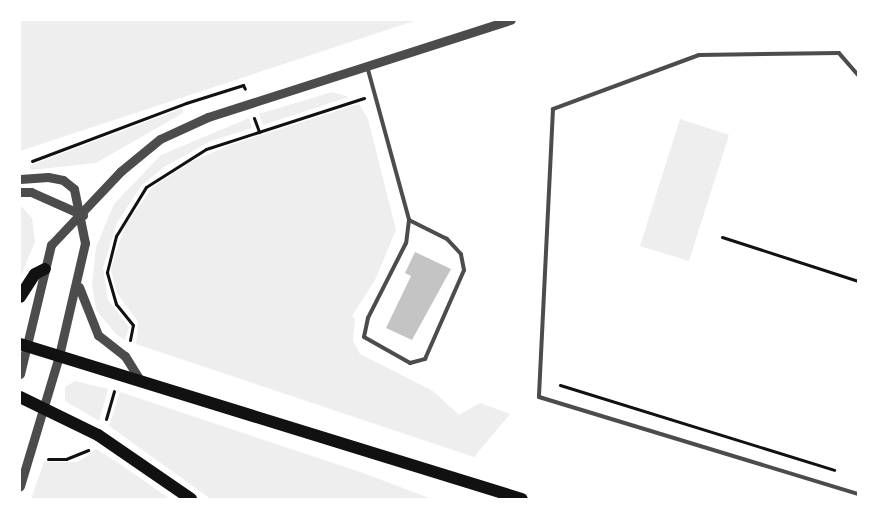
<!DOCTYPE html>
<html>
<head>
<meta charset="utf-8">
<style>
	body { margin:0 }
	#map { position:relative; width:878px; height:519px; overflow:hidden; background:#fff; font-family:"Roboto Serif",serif }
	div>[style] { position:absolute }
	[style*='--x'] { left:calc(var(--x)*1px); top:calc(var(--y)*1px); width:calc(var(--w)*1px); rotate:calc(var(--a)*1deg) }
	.green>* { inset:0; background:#eee }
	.building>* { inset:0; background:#c4c4c4 }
	.path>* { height:3px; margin:-1.5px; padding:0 1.5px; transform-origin:1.5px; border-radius:1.5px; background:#111 }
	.service>* { height:4px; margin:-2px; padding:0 2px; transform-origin:2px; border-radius:2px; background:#4c4c4c }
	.tertiary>* { height:9px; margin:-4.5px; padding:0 4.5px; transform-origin:4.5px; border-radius:4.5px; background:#4c4c4c }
	.primary>* { height:12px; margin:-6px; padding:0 6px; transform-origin:6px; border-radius:6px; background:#111 }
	span { translate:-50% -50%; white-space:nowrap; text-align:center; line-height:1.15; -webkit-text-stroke:5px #fff; paint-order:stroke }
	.frame { position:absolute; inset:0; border:21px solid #fff; pointer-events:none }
</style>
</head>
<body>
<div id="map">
	<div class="green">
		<div style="clip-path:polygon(20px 20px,417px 20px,20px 151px)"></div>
		<div style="clip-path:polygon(332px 92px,349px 97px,263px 125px,259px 114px)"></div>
		<div style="clip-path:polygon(359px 104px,368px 119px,396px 230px,375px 280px,352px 316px,355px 318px,353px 340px,360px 354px,433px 391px,459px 415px,480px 403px,510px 414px,474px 457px,136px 344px,138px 322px,117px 293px,111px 270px,114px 257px,126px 224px,153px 187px,191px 162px,230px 145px)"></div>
		<div style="clip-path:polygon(183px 108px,183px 113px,96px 163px,31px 170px,29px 166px)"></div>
		<div style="clip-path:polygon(249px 118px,252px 128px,211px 141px,164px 167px,141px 186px,117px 223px,103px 268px,108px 300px,129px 327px,125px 340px,116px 334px,96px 310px,92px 285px,96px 247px,114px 204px,161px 155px)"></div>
		<div style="clip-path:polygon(680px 119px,729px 135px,689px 261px,640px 246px)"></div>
		<div style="clip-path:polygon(20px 205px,32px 218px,35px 242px,20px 278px)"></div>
		<div style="clip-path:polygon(75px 381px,108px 389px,99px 421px,65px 401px,65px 387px)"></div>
		<div style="clip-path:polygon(120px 392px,363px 473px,432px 499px,211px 499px,109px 426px)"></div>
		<div style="clip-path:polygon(96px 449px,123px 466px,170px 499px,31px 499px,44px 462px,78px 462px)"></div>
	</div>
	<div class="building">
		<div style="clip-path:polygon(415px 252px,451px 269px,412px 340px,386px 328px,411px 276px,405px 273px)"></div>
	</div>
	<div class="path">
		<div style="--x:254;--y:118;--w:15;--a:70"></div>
		<div style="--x:32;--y:161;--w:165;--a:-20.6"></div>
		<div style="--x:186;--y:103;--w:60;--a:-17.5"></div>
		<div style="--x:243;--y:85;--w:4;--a:63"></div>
		<div style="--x:722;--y:237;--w:143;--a:17.9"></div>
		<div style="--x:130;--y:340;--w:15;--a:-79"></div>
		<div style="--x:133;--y:325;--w:27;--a:-129"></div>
		<div style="--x:116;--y:304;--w:33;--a:-106"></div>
		<div style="--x:107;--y:272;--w:37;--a:-76"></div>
		<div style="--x:116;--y:236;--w:57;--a:-58.5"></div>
		<div style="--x:146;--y:187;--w:71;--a:-32.3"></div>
		<div style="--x:206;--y:149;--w:166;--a:-17.9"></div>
		<div style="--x:560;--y:385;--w:287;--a:17.2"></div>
		<div style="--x:106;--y:419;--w:29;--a:-74"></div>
		<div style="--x:48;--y:459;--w:18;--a:0"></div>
		<div style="--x:66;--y:459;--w:24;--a:-22"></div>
	</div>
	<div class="service">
		<div style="--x:367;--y:66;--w:160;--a:74.7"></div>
		<div style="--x:409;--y:220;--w:23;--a:97"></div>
		<div style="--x:406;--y:243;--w:84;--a:116.9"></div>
		<div style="--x:368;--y:318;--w:19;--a:102"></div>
		<div style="--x:364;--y:337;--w:53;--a:29.5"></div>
		<div style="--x:410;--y:363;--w:16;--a:-15"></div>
		<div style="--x:425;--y:359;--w:97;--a:-66.3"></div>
		<div style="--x:464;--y:270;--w:16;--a:-101"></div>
		<div style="--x:461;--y:254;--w:21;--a:-133"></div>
		<div style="--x:447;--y:239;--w:42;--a:-153.4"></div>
		<div style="--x:858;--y:75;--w:29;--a:-131"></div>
		<div style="--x:839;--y:53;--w:140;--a:179.2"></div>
		<div style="--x:699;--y:55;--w:156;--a:159.7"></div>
		<div style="--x:553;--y:109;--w:288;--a:92.8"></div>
		<div style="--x:539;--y:397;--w:333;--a:16.9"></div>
	</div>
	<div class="tertiary">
		<div style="--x:20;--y:179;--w:28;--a:-4"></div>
		<div style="--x:48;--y:177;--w:15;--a:11"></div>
		<div style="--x:63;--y:180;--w:14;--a:39"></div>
		<div style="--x:74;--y:189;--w:55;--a:78.5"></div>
		<div style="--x:85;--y:243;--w:116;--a:103"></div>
		<div style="--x:59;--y:356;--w:136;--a:106.7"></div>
		<div style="--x:20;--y:192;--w:11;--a:0"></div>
		<div style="--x:31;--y:192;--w:57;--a:23.9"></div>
		<div style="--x:79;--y:287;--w:52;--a:68.4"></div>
		<div style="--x:98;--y:335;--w:34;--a:38"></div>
		<div style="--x:125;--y:356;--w:26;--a:58"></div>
		<div style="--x:20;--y:374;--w:133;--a:-76.5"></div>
		<div style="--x:51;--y:245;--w:102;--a:-46.6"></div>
		<div style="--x:121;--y:171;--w:50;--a:-39.4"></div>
		<div style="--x:160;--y:139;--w:53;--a:-24.6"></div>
		<div style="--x:208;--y:117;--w:318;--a:-17.8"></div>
	</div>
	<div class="primary">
		<div style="--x:20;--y:297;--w:27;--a:-57"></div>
		<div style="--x:35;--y:274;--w:11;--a:-27"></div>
		<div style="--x:20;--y:344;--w:525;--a:17.16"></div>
		<div style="--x:20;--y:397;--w:87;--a:26"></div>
		<div style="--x:98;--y:435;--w:113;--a:34.5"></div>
	</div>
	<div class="frame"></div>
</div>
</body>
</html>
